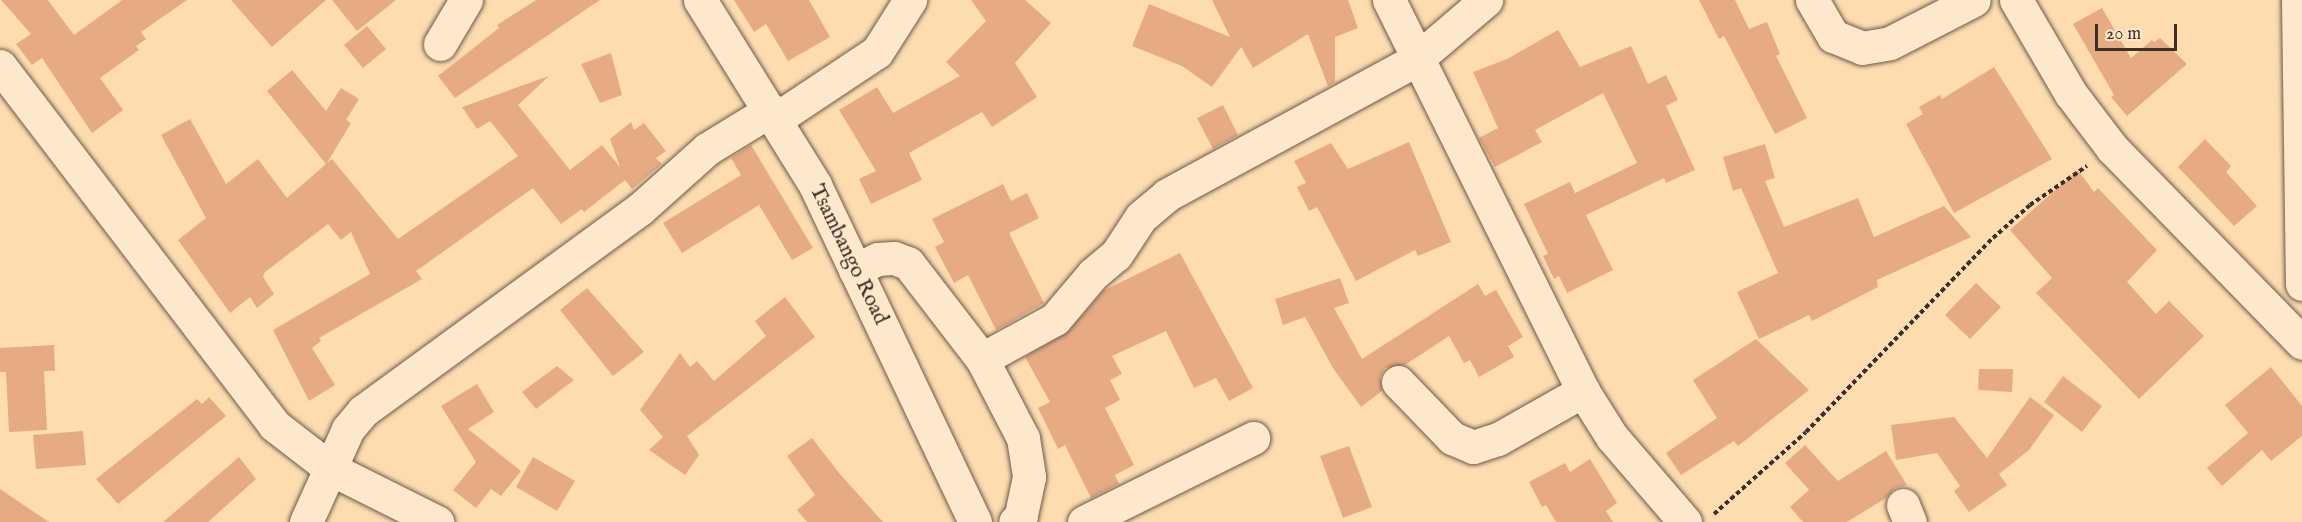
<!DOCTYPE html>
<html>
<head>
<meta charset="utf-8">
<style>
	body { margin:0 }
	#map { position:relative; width:2302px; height:522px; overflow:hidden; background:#fddcb0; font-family:"IM FELL English",serif }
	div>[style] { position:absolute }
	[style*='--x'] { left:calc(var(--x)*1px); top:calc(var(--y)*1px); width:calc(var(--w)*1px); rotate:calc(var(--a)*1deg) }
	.building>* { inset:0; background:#e7ab83 }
	.path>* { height:4px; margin-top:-2px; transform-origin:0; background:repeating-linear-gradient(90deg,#3b2f27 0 4.5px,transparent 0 7.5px) }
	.roads { filter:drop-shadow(0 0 2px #6c5a49) drop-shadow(0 0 2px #6c5a49) }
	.minor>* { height:33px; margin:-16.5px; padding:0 16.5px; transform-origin:16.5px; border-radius:16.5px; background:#fee8cc }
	span { translate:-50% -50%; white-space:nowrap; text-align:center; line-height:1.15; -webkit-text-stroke:6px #fee8cc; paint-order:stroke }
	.street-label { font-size:21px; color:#3b2f27 }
	.scale { position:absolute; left:2095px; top:24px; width:82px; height:27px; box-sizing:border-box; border:3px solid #3b2f27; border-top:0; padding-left:8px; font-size:18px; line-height:21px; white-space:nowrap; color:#3b2f27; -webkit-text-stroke:4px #fee8cc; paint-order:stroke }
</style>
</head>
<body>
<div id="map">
	<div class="building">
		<div style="clip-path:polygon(1px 0,48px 0,74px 35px,122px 0,187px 0,141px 32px,146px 39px,136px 46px,139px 50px,100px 78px,123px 110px,92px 133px,42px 58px,32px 65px,16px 44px,31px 34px)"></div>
		<div style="clip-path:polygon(231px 0,326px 0,272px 47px)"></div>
		<div style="clip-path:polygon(332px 0,396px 0,357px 31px)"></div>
		<div style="clip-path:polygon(536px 0,600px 0,455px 98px,438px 76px,499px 28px,497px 25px)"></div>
		<div style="clip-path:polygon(734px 0,809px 0,830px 37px,788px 61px,766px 24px,754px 32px)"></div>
		<div style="clip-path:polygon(971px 0,1025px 0,1051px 23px,1015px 63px,1037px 97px,992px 127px,982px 112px,909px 153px,922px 180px,871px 204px,859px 179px,876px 171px,839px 110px,877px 87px,893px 113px,960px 76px,946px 62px,986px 21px)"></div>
		<div style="clip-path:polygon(1212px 0,1348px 0,1358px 28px,1335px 37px,1335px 82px,1328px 86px,1308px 34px,1253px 68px,1241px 47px,1212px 87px,1182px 66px,1132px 46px,1149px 4px,1230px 37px)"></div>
		<div style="clip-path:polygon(1699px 0,1735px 0,1749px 29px,1767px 22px,1780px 54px,1776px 56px,1807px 118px,1775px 134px,1724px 36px,1719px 39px)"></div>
		<div style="clip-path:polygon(2102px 8px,2131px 58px,2152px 40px,2154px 42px,2160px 38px,2187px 64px,2127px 116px,2111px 97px,2114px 95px,2073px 24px)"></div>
		<div style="clip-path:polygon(367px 26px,386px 49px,363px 68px,344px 45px)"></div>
		<div style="clip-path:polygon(1558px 30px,1580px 67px,1631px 46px,1648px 84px,1666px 75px,1678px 100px,1666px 106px,1695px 170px,1666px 183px,1664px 178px,1586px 215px,1613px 270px,1567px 293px,1559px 276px,1554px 279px,1543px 256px,1548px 254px,1524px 204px,1570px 182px,1575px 193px,1637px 163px,1603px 93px,1535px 130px,1542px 142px,1495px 167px,1479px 138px,1498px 128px,1473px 72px,1507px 59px)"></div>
		<div style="clip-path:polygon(611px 53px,622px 95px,600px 103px,581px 64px)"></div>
		<div style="clip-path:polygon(1994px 67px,2052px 159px,1954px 213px,1906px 124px,1923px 114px,1919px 107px,1940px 95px,1942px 99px)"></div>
		<div style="clip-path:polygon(292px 70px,326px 111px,341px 88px,359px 99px,346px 120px,351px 123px,327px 163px,332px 159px,398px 239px,518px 156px,490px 121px,477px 129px,462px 107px,549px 76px,518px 105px,570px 170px,602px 145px,620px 167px,610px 139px,631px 122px,634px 130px,644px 123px,666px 151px,656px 158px,662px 164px,632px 189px,625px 180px,584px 212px,582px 209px,561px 224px,533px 188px,416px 271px,422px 279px,319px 338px,321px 341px,312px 348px,335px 385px,309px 401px,273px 330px,370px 274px,351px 232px,341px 240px,328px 224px,265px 272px,263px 277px,274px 294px,257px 308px,250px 297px,230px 313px,178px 240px,206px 218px,161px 135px,190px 119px,226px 184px,258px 159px,287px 198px,326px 164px,267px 91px)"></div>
		<div style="clip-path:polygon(1223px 105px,1238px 135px,1213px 149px,1197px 118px)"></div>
		<div style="clip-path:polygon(2205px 139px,2231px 166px,2226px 172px,2257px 206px,2234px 226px,2178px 167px)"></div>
		<div style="clip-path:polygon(1409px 142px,1451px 242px,1418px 256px,1415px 250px,1356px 281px,1317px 207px,1309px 211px,1297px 187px,1306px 183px,1294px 161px,1331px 143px,1348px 169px)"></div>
		<div style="clip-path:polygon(1765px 144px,1775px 178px,1765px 181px,1784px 227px,1858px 198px,1874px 237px,1944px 206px,1971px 237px,1877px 280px,1878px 287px,1812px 321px,1809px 315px,1759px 339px,1737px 292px,1778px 273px,1741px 188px,1733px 191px,1723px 157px)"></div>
		<div style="clip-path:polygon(751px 145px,813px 248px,792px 260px,759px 205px,682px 253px,663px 223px,741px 175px,731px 158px)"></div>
		<div style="clip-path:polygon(2078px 170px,2094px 192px,2098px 188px,2157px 250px,2127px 282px,2156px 314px,2169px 301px,2204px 336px,2139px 399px,2036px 293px,2052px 278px,2010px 230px)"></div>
		<div style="clip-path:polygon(1003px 184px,1011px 201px,1027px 193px,1039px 218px,1009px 233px,1044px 303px,996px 330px,968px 275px,954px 283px,935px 247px,944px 242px,932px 219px)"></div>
		<div style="clip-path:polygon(1180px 253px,1253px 388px,1229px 401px,1216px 378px,1194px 388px,1166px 331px,1112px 356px,1122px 374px,1110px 380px,1120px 400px,1105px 408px,1134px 465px,1115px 475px,1119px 484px,1091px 498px,1065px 445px,1058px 449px,1038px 408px,1050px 402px,1025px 357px,1069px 331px,1103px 291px)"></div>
		<div style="clip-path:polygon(1340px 278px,1349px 303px,1334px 308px,1362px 359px,1478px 284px,1485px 296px,1496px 290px,1523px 337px,1508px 346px,1514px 357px,1479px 377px,1470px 360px,1464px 363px,1449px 336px,1405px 365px,1385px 368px,1380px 377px,1382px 391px,1361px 407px,1333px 368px,1305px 317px,1283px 325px,1275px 299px)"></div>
		<div style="clip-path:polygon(1976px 283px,2001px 307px,1970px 339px,1945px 315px)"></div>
		<div style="clip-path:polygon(587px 288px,644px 352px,613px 376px,560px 310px)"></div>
		<div style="clip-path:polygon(785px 297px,815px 337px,687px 436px,699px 455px,685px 475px,649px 450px,663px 437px,640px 410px,680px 353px,690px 367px,697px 361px,714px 381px,766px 336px,755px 321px)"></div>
		<div style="clip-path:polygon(1756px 339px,1809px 390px,1738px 446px,1734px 441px,1681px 475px,1666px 453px,1717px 418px,1693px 380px)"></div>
		<div style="clip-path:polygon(54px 345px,55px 371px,44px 371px,47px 430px,9px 432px,6px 372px,0 372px,0 348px)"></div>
		<div style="clip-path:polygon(557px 366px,574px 380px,536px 409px,522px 392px)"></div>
		<div style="clip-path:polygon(2271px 367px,2302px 406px,2302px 436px,2271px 461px,2262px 450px,2222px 486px,2207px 468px,2248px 433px,2225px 405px)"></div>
		<div style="clip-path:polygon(1979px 369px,2013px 369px,2012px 392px,1978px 390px)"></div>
		<div style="clip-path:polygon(2063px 376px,2102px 406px,2082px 432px,2044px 402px)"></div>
		<div style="clip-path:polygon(477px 384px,494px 412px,468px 429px,521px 471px,501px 496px,491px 489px,476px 508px,453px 490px,476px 462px,441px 406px)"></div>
		<div style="clip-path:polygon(209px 397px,226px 416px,118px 504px,96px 479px,197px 399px,202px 404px)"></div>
		<div style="clip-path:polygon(2030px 397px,2054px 415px,2029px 450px,1999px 474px,2007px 485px,1969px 512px,1954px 491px,1960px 486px,1937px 453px,1896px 460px,1891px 425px,1954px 417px,1987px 458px)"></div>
		<div style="clip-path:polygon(83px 431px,86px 465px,36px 469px,33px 435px)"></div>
		<div style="clip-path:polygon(812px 438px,840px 474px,883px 522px,807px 522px,797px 510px,815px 495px,787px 456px)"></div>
		<div style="clip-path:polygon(1805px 445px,1838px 481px,1886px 451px,1907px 485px,1895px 488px,1886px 498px,1847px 522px,1803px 522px,1790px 507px,1809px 490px,1785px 463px)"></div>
		<div style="clip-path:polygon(1349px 446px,1372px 507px,1343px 518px,1320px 456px)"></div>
		<div style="clip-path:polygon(239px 457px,256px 479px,208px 522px,163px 522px)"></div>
		<div style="clip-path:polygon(533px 457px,575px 481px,557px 511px,516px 487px)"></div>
		<div style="clip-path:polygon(1590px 459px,1617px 503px,1606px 511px,1613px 522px,1556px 522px,1546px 505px,1542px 507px,1529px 482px,1565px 463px,1570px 472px)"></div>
		<div style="clip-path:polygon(0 489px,49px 522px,0 522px)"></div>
	</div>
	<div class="path">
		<div style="--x:1714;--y:514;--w:123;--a:-41.7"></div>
		<div style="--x:1806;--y:432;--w:269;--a:-46.1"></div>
		<div style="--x:1993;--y:238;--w:50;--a:-41.7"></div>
		<div style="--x:2030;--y:205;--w:69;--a:-34.4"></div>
	</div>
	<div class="roads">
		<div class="minor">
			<div style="--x:700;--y:0;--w:218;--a:58.1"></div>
			<div style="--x:815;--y:185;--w:373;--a:64.6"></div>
			<div style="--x:1389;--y:0;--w:436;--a:63.6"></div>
			<div style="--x:1583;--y:391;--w:54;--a:57.8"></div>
			<div style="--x:1612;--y:437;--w:112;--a:49.3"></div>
			<div style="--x:1812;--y:0;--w:42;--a:59.7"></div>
			<div style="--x:1833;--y:36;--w:31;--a:22"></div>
			<div style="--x:1862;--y:48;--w:28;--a:-10"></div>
			<div style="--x:1890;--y:43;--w:94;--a:-27.1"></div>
			<div style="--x:2016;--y:0;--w:109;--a:59.7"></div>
			<div style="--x:2071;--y:94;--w:68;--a:52.8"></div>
			<div style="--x:2112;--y:148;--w:272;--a:45.7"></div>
			<div style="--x:2298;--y:0;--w:284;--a:89.2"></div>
			<div style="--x:440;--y:44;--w:51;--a:-59.4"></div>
			<div style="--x:0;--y:66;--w:452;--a:52.6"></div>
			<div style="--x:274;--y:425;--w:72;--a:37.7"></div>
			<div style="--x:331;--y:469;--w:119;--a:26.6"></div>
			<div style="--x:776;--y:119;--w:121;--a:-33.6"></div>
			<div style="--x:877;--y:52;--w:62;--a:-57.6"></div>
			<div style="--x:855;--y:270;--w:25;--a:-26"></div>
			<div style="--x:878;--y:259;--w:16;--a:-4"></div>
			<div style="--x:894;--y:258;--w:15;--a:20"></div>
			<div style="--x:908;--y:263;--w:121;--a:52.4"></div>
			<div style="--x:982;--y:359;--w:89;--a:62.6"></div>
			<div style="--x:1023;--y:438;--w:39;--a:81"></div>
			<div style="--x:1029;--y:477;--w:40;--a:102"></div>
			<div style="--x:1021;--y:516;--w:8;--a:135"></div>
			<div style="--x:982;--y:359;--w:83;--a:-28.7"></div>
			<div style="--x:1055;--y:319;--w:59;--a:-49.8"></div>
			<div style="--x:1093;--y:274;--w:30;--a:-40"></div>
			<div style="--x:1116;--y:255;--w:45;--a:-56.7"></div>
			<div style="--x:1141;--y:217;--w:34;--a:-40"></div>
			<div style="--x:1167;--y:195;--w:285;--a:-28.5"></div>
			<div style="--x:1417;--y:59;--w:91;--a:-40.5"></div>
			<div style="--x:1398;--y:382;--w:78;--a:46"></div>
			<div style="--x:1452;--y:438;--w:23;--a:23"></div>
			<div style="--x:1473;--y:447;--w:26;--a:-18"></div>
			<div style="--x:1498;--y:439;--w:98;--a:-29.5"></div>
			<div style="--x:1903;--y:505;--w:18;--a:68"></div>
			<div style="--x:306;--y:522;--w:102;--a:-65.7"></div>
			<div style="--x:348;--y:429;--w:23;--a:-50"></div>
			<div style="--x:363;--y:411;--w:343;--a:-36.1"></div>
			<div style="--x:640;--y:209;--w:90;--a:-41.8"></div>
			<div style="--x:707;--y:149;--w:75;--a:-31.4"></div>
			<div style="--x:1084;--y:522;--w:189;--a:-26.4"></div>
		</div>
	</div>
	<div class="street-label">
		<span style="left:848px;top:255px;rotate:64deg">Tsambango Road</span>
	</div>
	<div class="scale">20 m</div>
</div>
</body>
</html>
